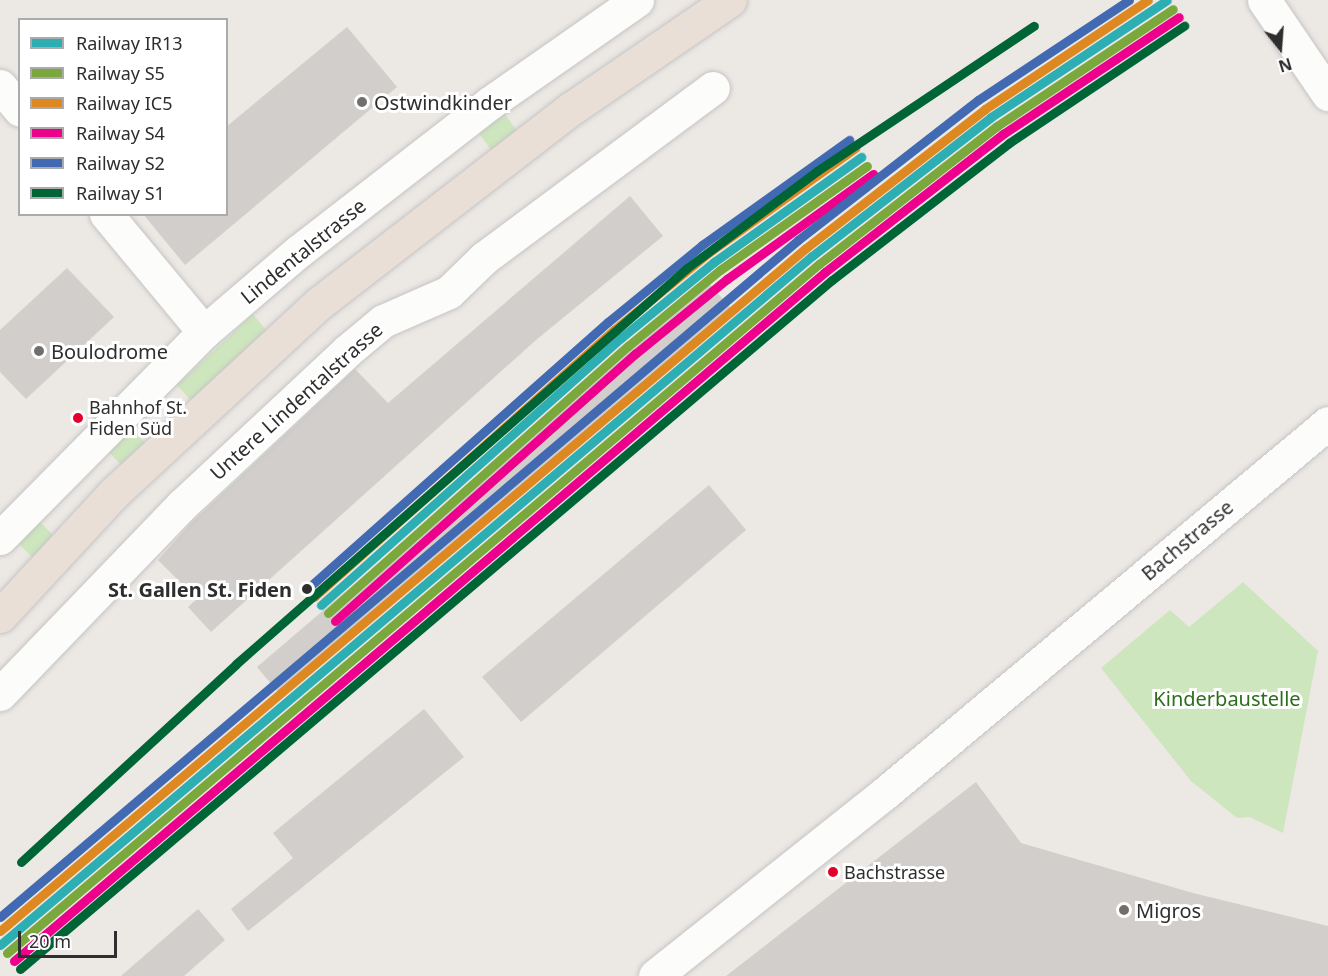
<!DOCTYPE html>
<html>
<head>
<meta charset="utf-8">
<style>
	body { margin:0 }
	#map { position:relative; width:1328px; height:976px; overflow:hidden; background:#ece8e4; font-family:"Noto Sans",sans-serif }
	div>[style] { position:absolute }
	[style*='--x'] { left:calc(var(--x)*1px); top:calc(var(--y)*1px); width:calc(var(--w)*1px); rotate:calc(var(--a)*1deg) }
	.green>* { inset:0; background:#cee6be }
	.building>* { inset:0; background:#d1cecb }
	.roads { filter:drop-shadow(0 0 2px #c5c4c5) drop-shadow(0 0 2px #c5c4c5) }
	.minor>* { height:33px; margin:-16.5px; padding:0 16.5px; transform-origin:16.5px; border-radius:16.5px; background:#fcfcfb }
	.tertiary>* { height:33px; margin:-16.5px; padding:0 16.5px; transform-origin:16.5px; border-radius:16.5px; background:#fcfcfb }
	.secondary>* { height:33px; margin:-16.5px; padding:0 16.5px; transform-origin:16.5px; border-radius:16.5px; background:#fcfcfb }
	.motorway>* { height:33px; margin:-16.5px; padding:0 16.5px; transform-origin:16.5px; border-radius:16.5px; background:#eadfd6 }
	.rail-1>* { height:9px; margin:-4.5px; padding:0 4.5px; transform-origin:4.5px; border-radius:4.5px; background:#2caeb3 }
	.rail-2>* { height:9px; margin:-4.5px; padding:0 4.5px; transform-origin:4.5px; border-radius:4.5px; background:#7aa83c }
	.rail-3>* { height:9px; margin:-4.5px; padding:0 4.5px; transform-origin:4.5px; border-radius:4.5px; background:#de8821 }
	.rail-4>* { height:9px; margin:-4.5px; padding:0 4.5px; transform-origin:4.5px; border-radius:4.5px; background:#ec008c }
	.rail-5>* { height:9px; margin:-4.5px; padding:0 4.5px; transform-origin:4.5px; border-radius:4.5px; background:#426ab3 }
	.rail-6>* { height:9px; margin:-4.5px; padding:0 4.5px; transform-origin:4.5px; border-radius:4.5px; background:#006536 }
	.dots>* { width:16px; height:16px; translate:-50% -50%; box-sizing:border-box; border:3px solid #fff; border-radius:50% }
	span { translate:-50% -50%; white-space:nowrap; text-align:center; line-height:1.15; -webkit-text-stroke:6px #fff; paint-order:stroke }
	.bus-label { font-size:18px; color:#2e2e2e }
	.left { translate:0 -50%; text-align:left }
	.poi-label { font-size:20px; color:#2e2e2e }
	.street-label { font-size:20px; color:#2e2e2e }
	.stop-label { font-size:20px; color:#2e2e2e; font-weight:700 }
	.right { translate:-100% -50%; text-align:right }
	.park-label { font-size:20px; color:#2c6e1b }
	.legend { position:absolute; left:18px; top:18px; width:210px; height:198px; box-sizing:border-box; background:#fff; border:2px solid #ababab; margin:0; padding:8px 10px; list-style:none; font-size:18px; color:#2e2e2e }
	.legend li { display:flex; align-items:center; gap:12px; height:30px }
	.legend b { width:30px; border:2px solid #ababab }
	.north { position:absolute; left:1250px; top:18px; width:60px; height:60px; -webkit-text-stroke:4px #fff; paint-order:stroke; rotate:163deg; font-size:16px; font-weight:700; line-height:24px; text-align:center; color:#2e2e2e }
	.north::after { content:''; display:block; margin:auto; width:21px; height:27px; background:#2e2e2e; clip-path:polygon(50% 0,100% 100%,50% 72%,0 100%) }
	.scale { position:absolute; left:18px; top:931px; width:99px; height:27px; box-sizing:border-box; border:3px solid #2e2e2e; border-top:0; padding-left:8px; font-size:18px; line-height:21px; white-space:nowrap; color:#2e2e2e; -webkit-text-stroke:4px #fff; paint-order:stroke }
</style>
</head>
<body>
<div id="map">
	<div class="green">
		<div style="clip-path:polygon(504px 113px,520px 135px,494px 154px,478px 132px)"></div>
		<div style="clip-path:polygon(253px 314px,269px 334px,194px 404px,177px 385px)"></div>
		<div style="clip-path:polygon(131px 428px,149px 447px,126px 470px,107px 450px)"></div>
		<div style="clip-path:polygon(38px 520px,58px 540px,36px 561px,16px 541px)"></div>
		<div style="clip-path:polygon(1243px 582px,1318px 651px,1283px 833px,1250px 817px,1237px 818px,1191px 781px,1101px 668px,1170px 610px,1189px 627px)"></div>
	</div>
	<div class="building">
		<div style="clip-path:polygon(347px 27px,397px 87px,185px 265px,143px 214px,226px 214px,226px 127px)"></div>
		<div style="clip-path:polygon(630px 196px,663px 236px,536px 340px,211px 632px,188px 607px,197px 599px,158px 560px,191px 523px,355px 369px,388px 403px)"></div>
		<div style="clip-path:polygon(67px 268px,114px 317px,26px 399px,0 372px,0 330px)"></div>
		<div style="clip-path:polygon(708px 282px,734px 312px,282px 697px,257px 667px)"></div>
		<div style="clip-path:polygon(709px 485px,746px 530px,521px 722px,482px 677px)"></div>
		<div style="clip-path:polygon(424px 709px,464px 757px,248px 931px,231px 909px,293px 858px,273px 833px)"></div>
		<div style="clip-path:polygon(976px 782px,1021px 843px,1193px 893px,1328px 926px,1328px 976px,726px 976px)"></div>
		<div style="clip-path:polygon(198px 909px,225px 940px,184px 976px,121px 976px)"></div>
	</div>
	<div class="roads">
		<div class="minor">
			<div style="--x:0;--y:86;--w:31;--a:50"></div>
			<div style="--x:106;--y:214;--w:153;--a:50.3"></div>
			<div style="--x:0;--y:694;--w:262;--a:-46.1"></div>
			<div style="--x:182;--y:505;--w:226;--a:-43"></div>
			<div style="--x:347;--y:351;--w:47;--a:-39.8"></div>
			<div style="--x:383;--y:321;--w:72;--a:-23.7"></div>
			<div style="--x:449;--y:292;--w:49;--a:-44.2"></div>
			<div style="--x:484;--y:258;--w:285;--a:-36.6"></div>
		</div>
		<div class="tertiary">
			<div style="--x:0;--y:538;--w:290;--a:-45.3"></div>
			<div style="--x:204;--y:332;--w:125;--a:-40.5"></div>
			<div style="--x:299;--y:251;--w:243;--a:-37.8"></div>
			<div style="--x:491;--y:102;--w:178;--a:-34.9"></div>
			<div style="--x:655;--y:976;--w:294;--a:-38.5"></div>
			<div style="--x:885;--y:793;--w:577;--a:-39.87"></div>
		</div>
		<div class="secondary">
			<div style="--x:1264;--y:0;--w:114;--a:55.8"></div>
		</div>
		<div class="motorway">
			<div style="--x:0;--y:616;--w:168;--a:-47.2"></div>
			<div style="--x:114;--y:493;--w:278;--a:-42.8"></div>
			<div style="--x:318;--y:304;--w:321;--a:-37.7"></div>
			<div style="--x:572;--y:108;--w:191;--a:-34.4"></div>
		</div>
	</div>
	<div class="rail-1">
		<div style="--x:321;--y:605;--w:402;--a:-41.7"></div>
		<div style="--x:621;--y:338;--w:120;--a:-39.3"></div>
		<div style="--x:714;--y:262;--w:181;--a:-35.5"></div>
		<div style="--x:0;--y:945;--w:1065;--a:-40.32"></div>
		<div style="--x:812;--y:256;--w:227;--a:-37.8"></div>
		<div style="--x:991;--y:117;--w:211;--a:-33.6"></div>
	</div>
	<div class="rail-2">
		<div style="--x:328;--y:613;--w:402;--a:-41.7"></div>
		<div style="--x:628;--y:346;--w:119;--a:-39.6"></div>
		<div style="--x:720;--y:270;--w:180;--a:-35.3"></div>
		<div style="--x:7;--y:953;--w:1065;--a:-40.32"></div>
		<div style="--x:819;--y:264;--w:225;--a:-37.8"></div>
		<div style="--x:997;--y:126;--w:211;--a:-33.6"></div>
	</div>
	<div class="rail-3">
		<div style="--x:314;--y:597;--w:402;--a:-41.7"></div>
		<div style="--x:614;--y:330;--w:122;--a:-39.3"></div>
		<div style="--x:708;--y:253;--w:181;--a:-35.5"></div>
		<div style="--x:0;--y:931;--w:1056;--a:-40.28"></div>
		<div style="--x:806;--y:248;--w:227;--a:-37.8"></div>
		<div style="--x:985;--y:109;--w:196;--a:-33.8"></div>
	</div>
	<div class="rail-4">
		<div style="--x:335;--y:621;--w:402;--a:-41.7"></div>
		<div style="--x:635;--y:354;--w:119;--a:-39.2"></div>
		<div style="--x:727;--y:279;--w:180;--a:-35.7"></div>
		<div style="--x:14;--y:961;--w:1064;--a:-40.35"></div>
		<div style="--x:825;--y:272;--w:225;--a:-37.8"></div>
		<div style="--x:1003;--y:134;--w:211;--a:-33.6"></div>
	</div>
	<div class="rail-5">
		<div style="--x:307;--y:589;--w:402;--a:-41.6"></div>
		<div style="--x:608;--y:322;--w:122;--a:-39.3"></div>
		<div style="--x:702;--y:245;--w:181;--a:-35.5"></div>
		<div style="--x:0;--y:917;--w:1046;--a:-40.31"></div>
		<div style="--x:798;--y:240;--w:228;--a:-37.9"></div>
		<div style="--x:978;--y:100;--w:181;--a:-33.5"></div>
	</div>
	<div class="rail-6">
		<div style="--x:21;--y:862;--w:292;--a:-42.6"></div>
		<div style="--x:236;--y:664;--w:600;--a:-41.28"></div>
		<div style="--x:687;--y:268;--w:162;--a:-36.7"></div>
		<div style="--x:817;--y:171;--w:261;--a:-33.8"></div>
		<div style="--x:20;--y:969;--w:1065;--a:-40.32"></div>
		<div style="--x:832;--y:280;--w:224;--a:-37.7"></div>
		<div style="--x:1009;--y:143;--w:211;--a:-33.8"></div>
	</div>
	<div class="dots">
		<div style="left:362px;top:102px;background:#706f6e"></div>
		<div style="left:39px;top:351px;background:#706f6e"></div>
		<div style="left:78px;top:418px;background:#e4002b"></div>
		<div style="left:307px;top:589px;background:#2e2e2e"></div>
		<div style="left:833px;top:872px;background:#e4002b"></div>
		<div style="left:1124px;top:910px;background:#706f6e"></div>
	</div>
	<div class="bus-label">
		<span class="left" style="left:89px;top:418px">Bahnhof St.<br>Fiden Süd</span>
		<span class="left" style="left:844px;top:872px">Bachstrasse</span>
	</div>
	<div class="poi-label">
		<span class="left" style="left:374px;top:102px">Ostwindkinder</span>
		<span class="left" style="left:51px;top:351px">Boulodrome</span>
		<span class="left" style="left:1136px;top:910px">Migros</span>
	</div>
	<div class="street-label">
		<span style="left:303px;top:251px;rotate:-39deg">Lindentalstrasse</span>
		<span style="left:296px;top:401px;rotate:-42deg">Untere Lindentalstrasse</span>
		<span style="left:1187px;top:540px;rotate:-40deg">Bachstrasse</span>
	</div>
	<div class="stop-label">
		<span class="right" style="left:292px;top:589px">St. Gallen St. Fiden</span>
	</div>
	<div class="park-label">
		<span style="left:1227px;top:698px">Kinderbaustelle</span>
	</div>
	<ul class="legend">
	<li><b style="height:8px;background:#2caeb3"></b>Railway IR13</li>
	<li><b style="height:8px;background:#7aa83c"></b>Railway S5</li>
	<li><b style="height:8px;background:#de8821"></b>Railway IC5</li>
	<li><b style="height:8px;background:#ec008c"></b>Railway S4</li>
	<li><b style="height:8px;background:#426ab3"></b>Railway S2</li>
	<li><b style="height:8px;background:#006536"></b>Railway S1</li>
	</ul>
	<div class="north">N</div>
	<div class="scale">20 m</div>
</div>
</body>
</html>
